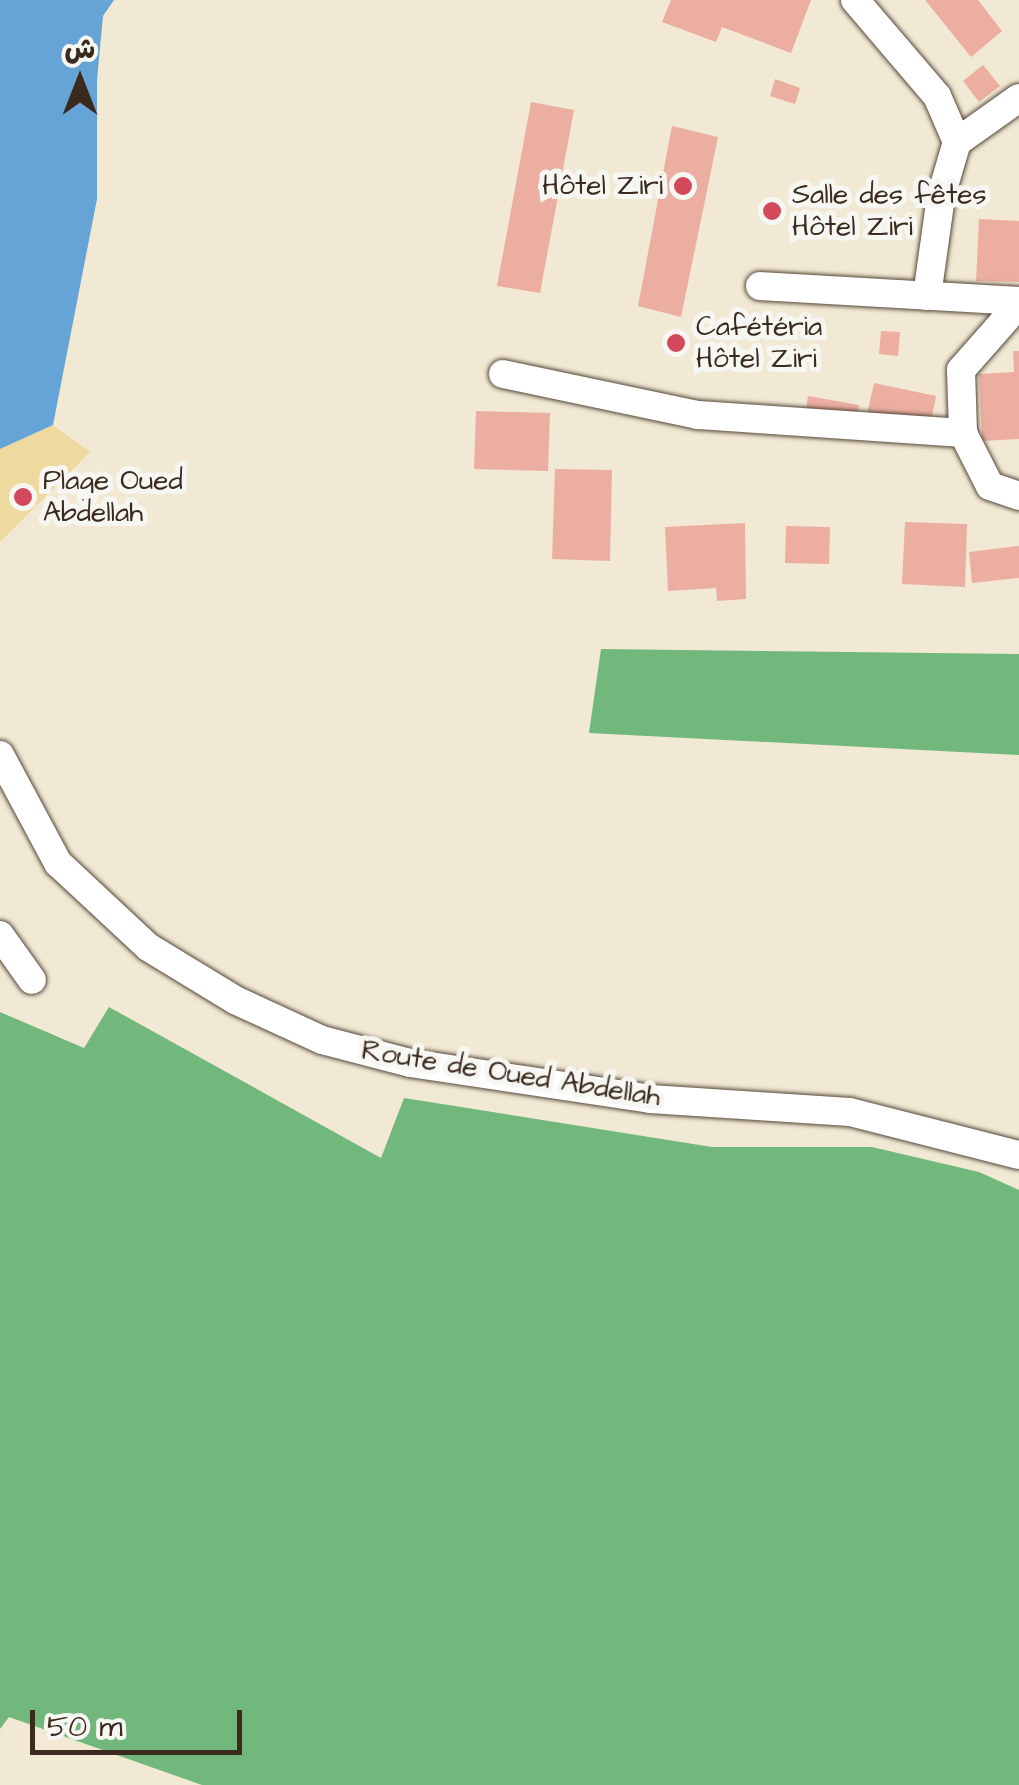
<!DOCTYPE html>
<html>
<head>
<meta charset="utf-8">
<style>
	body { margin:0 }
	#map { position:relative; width:1019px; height:1785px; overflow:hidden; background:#f1e9d4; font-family:"Architects Daughter","Playpen Sans Arabic",sans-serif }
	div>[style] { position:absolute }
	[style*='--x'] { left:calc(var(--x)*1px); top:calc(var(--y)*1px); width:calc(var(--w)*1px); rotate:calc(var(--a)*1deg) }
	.forest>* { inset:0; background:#72b87d }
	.sand>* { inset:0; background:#eeda9e }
	.water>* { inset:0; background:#66a4d8 }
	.building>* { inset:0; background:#ecaea1 }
	.roads { filter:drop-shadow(0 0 2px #564739) drop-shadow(0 0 2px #564739) }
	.minor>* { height:28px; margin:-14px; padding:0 14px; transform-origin:14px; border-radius:14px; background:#fff }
	.dots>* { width:28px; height:28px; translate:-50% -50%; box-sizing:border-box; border:5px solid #f6f6f2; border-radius:50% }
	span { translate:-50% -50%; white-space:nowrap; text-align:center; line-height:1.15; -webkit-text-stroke:10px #f6f6f2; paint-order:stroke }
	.poi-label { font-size:28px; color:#3b2a1e }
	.right { translate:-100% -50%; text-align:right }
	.left { translate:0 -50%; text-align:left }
	.street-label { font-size:28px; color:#3b2a1e }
	.north { position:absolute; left:30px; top:30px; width:100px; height:100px; -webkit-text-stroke:8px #f6f6f2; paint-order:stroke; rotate:0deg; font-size:28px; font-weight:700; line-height:40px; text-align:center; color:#3b2a1e }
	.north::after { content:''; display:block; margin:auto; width:35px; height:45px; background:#3b2a1e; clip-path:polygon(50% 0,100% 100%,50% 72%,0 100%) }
	.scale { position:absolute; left:30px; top:1710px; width:212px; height:45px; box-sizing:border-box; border:5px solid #3b2a1e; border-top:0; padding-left:12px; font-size:30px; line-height:35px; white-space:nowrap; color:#3b2a1e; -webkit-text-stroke:8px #f6f6f2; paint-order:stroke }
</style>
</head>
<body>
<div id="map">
	<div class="forest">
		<div style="clip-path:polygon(601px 649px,1019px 654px,1019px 755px,589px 733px)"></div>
		<div style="clip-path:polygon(109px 1007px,381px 1158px,404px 1098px,712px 1147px,872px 1147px,979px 1172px,1019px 1190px,1019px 1785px,202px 1785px,9px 1717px,0 1729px,0 1012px,84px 1048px)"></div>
	</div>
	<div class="sand">
		<div style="clip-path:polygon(53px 425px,90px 452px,0 542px,0 449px)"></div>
	</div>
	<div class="water">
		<div style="clip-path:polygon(0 0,114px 0,103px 16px,97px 80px,97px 199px,53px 425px,0 449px)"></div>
	</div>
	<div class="building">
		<div style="clip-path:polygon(671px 0,811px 0,791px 53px,722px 27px,716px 42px,662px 22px)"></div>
		<div style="clip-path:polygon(925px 0,978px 0,1002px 31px,971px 57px)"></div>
		<div style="clip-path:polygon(983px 65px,1000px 86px,979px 102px,963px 81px)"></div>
		<div style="clip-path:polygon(775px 79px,800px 88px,795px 104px,770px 96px)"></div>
		<div style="clip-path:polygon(531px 102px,574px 110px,540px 293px,497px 286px)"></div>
		<div style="clip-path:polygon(672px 126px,718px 137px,681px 317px,638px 306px)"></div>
		<div style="clip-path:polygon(979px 219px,1019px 221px,1019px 282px,976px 281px)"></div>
		<div style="clip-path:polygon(881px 331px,900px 332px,898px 356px,879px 354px)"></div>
		<div style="clip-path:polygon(1013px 351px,1019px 351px,1019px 439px,982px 441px,979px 374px,1014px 372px)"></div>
		<div style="clip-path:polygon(874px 383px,936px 396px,927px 442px,864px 429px)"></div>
		<div style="clip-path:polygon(808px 396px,859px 405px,856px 424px,805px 415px)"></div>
		<div style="clip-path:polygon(476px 411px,550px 413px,548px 471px,474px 469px)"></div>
		<div style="clip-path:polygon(555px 469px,612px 470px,610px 561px,552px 559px)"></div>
		<div style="clip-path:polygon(905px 522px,967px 524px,965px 587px,902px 584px)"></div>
		<div style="clip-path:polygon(745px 523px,746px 599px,717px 601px,716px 588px,668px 591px,665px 527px)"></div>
		<div style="clip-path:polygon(786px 526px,830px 527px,829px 564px,785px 563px)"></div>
		<div style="clip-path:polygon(1019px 546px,1019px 578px,972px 583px,969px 552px)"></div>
	</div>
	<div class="roads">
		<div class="minor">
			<div style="--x:855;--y:0;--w:126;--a:49.5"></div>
			<div style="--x:937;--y:96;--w:50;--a:66.5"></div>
			<div style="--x:760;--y:286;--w:259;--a:3.3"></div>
			<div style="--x:927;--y:296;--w:101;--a:-82"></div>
			<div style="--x:941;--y:196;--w:56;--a:-73.5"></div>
			<div style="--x:957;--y:142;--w:76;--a:-35.4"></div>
			<div style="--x:503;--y:374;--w:199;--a:11.9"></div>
			<div style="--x:698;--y:415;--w:266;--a:3.9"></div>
			<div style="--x:963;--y:433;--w:59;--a:63"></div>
			<div style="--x:990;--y:486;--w:31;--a:19"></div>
			<div style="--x:963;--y:433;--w:63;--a:-91.8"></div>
			<div style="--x:961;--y:370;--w:88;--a:-48.7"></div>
			<div style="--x:0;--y:755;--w:123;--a:61.8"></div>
			<div style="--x:58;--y:863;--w:123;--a:43"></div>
			<div style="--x:148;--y:947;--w:102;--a:31.3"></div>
			<div style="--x:235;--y:1000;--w:96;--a:24.7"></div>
			<div style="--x:322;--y:1040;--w:91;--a:14.6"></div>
			<div style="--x:410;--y:1063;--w:243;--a:8.5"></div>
			<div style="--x:650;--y:1099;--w:200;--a:3.7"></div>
			<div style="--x:850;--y:1112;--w:174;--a:14.3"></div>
			<div style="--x:0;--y:935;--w:55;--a:54.6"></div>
		</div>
	</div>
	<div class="dots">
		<div style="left:683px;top:186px;background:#d1495b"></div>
		<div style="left:772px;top:211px;background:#d1495b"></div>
		<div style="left:676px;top:343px;background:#d1495b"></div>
		<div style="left:23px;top:497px;background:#d1495b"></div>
	</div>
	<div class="poi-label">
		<span class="right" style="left:663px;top:186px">Hôtel Ziri</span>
		<span class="left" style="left:792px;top:211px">Salle des fêtes<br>Hôtel Ziri</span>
		<span class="left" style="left:696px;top:343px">Cafétéria<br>Hôtel Ziri</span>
		<span class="left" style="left:43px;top:497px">Plage Oued<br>Abdellah</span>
	</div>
	<div class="street-label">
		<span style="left:511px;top:1074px;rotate:9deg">Route de Oued Abdellah</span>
	</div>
	<div class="north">ش</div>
	<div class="scale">50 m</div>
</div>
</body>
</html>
